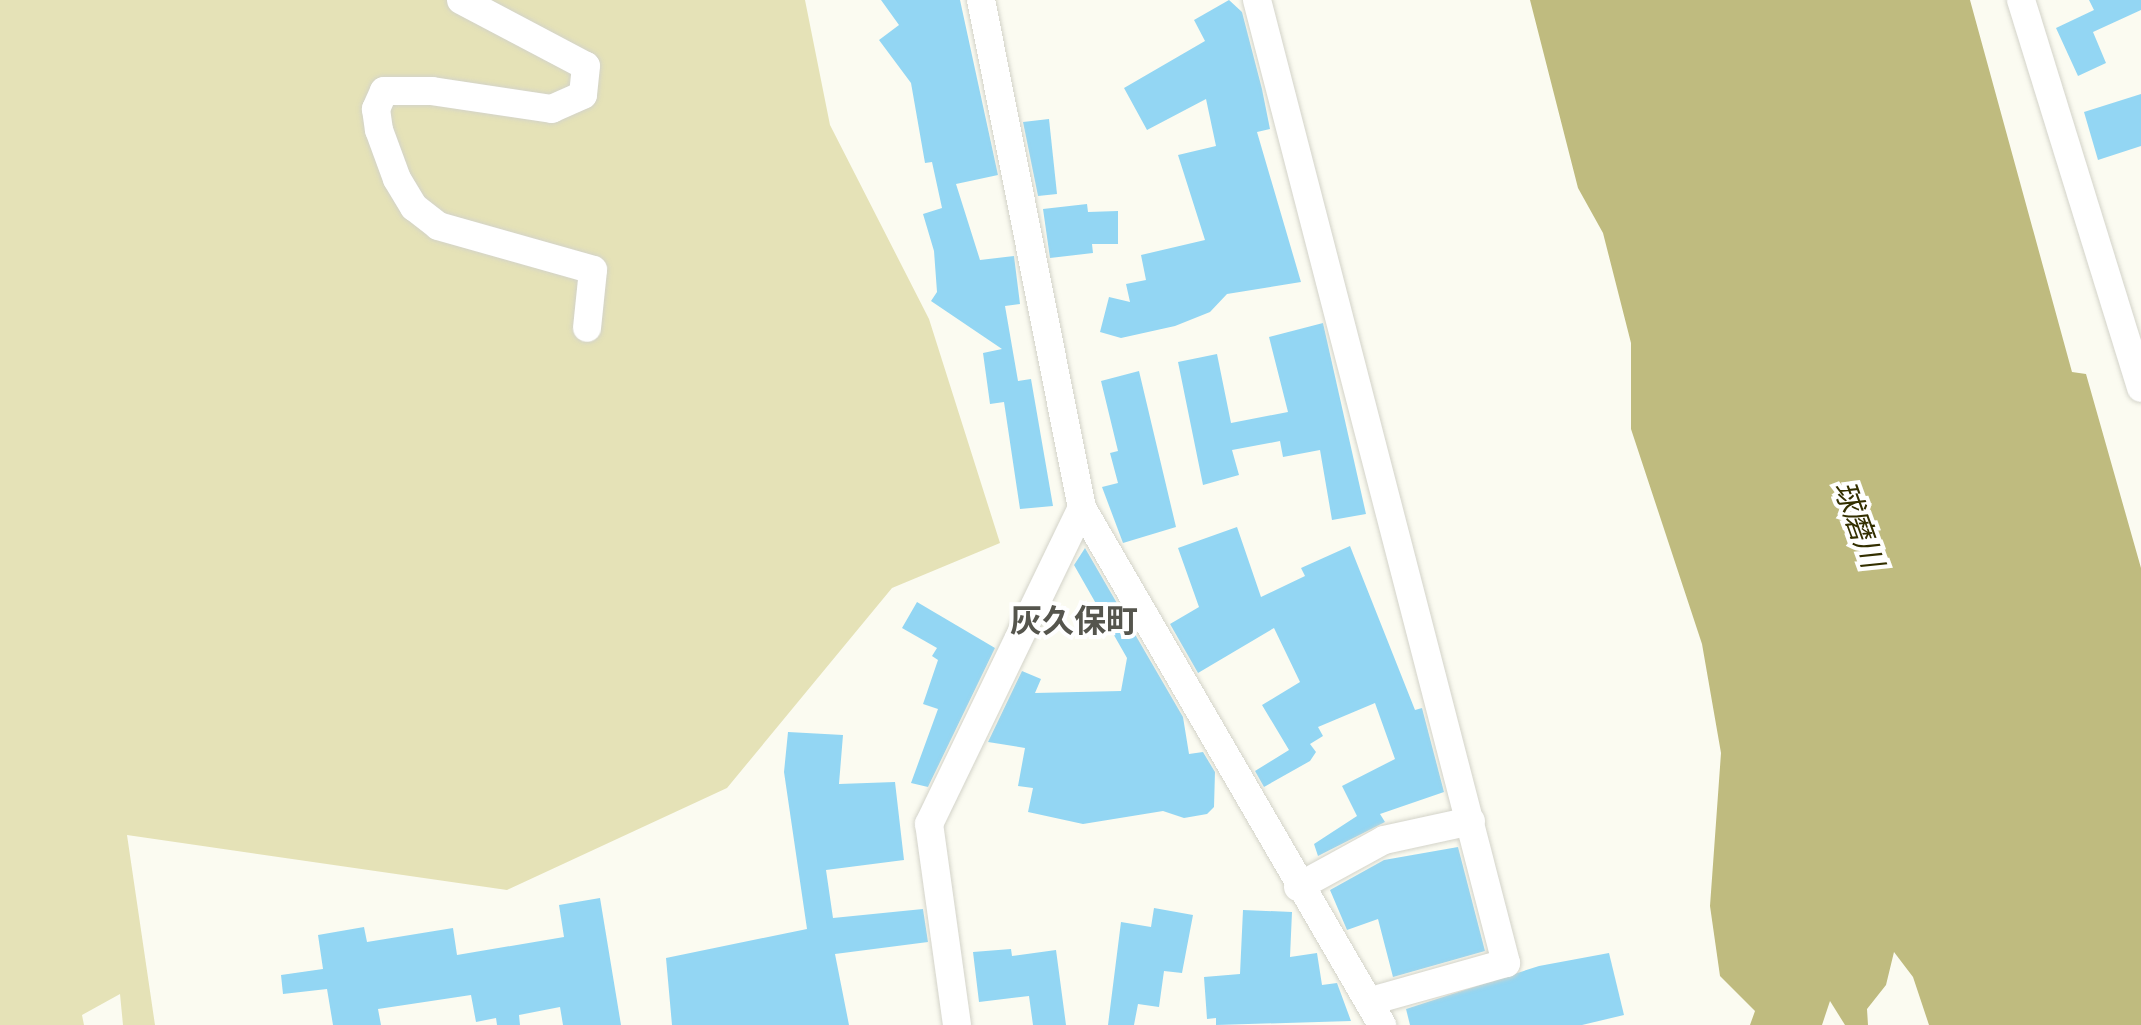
<!DOCTYPE html>
<html>
<head>
<meta charset="utf-8">
<style>
	body { margin:0 }
	#map { position:relative; width:2141px; height:1025px; overflow:hidden; background:#fbfbf1; font-family:"Archivo Narrow","Noto Sans JP",sans-serif }
	div>[style] { position:absolute }
	[style*='--x'] { left:calc(var(--x)*1px); top:calc(var(--y)*1px); width:calc(var(--w)*1px); rotate:calc(var(--a)*1deg) }
	.green>* { inset:0; background:#e5e2b7 }
	.water>* { inset:0; background:#bfbb7f }
	.building>* { inset:0; background:#93d6f3 }
	.roads { filter:drop-shadow(0 0 2px #d3d3c9) drop-shadow(0 0 2px #d3d3c9) }
	.minor>* { height:28px; margin:-14px; padding:0 14px; transform-origin:14px; border-radius:14px; background:#fff }
	span { translate:-50% -50%; white-space:nowrap; text-align:center; line-height:1.15; -webkit-text-stroke:8px #fff; paint-order:stroke }
	.water-label { font-size:30px; color:#332f00; font-style:italic }
	.quarter-label { font-size:32px; color:#55554d; font-weight:700 }
</style>
</head>
<body>
<div id="map">
	<div class="green">
		<div style="clip-path:polygon(0 0,805px 0,830px 125px,929px 319px,1000px 543px,892px 588px,727px 788px,507px 890px,127px 835px,155px 1025px,123px 1025px,120px 994px,82px 1015px,84px 1025px,0 1025px)"></div>
	</div>
	<div class="water">
		<div style="clip-path:polygon(1530px 0,1970px 0,2072px 372px,2086px 374px,2141px 568px,2141px 1025px,1929px 1025px,1913px 977px,1894px 952px,1886px 985px,1867px 1009px,1868px 1025px,1845px 1025px,1830px 1001px,1822px 1025px,1750px 1025px,1755px 1011px,1720px 976px,1710px 906px,1721px 753px,1702px 644px,1631px 429px,1631px 343px,1603px 233px,1578px 188px)"></div>
	</div>
	<div class="building">
		<div style="clip-path:polygon(881px 0,960px 0,998px 175px,956px 184px,980px 260px,1014px 256px,1020px 304px,1005px 306px,1018px 381px,1031px 379px,1053px 506px,1020px 509px,1004px 402px,990px 404px,983px 353px,1002px 349px,931px 301px,937px 292px,934px 251px,923px 214px,942px 208px,932px 162px,925px 163px,911px 83px,879px 40px,899px 25px)"></div>
		<div style="clip-path:polygon(1229px 0,1242px 12px,1262px 89px,1270px 129px,1257px 132px,1301px 282px,1227px 294px,1210px 312px,1175px 326px,1121px 338px,1100px 332px,1109px 297px,1130px 302px,1126px 284px,1146px 280px,1141px 255px,1205px 240px,1178px 155px,1216px 146px,1206px 99px,1147px 130px,1124px 88px,1205px 41px,1194px 20px)"></div>
		<div style="clip-path:polygon(2089px 0,2141px 0,2141px 10px,2093px 32px,2106px 63px,2078px 76px,2056px 28px,2094px 10px)"></div>
		<div style="clip-path:polygon(2141px 94px,2141px 146px,2098px 160px,2084px 112px)"></div>
		<div style="clip-path:polygon(1049px 119px,1057px 194px,1038px 196px,1023px 122px)"></div>
		<div style="clip-path:polygon(1087px 204px,1088px 212px,1118px 211px,1118px 244px,1092px 244px,1093px 253px,1050px 258px,1043px 209px)"></div>
		<div style="clip-path:polygon(1323px 323px,1366px 514px,1332px 520px,1320px 450px,1283px 457px,1280px 441px,1232px 450px,1239px 475px,1203px 485px,1178px 362px,1217px 354px,1231px 423px,1288px 412px,1269px 337px)"></div>
		<div style="clip-path:polygon(1139px 371px,1176px 527px,1123px 543px,1102px 487px,1118px 483px,1110px 453px,1118px 451px,1101px 381px)"></div>
		<div style="clip-path:polygon(1237px 527px,1261px 597px,1305px 576px,1301px 568px,1350px 546px,1415px 710px,1422px 708px,1444px 792px,1380px 814px,1385px 822px,1318px 856px,1314px 844px,1357px 816px,1342px 786px,1395px 759px,1375px 703px,1318px 727px,1323px 736px,1310px 744px,1316px 752px,1310px 761px,1264px 787px,1255px 771px,1289px 750px,1262px 705px,1300px 682px,1274px 628px,1198px 673px,1170px 624px,1199px 607px,1178px 548px)"></div>
		<div style="clip-path:polygon(1085px 548px,1183px 717px,1189px 754px,1203px 752px,1215px 772px,1214px 807px,1207px 814px,1184px 818px,1163px 811px,1083px 824px,1028px 812px,1033px 788px,1018px 786px,1025px 748px,988px 742px,1022px 671px,1041px 679px,1035px 693px,1121px 691px,1127px 658px,1074px 565px)"></div>
		<div style="clip-path:polygon(917px 602px,995px 648px,928px 787px,911px 783px,938px 709px,923px 704px,938px 660px,932px 656px,937px 648px,902px 628px)"></div>
		<div style="clip-path:polygon(788px 732px,843px 735px,839px 784px,895px 782px,904px 860px,826px 870px,833px 918px,923px 909px,928px 942px,835px 954px,849px 1025px,672px 1025px,666px 958px,807px 929px,784px 772px)"></div>
		<div style="clip-path:polygon(1458px 847px,1485px 951px,1393px 977px,1378px 919px,1347px 930px,1330px 890px,1384px 860px)"></div>
		<div style="clip-path:polygon(600px 898px,621px 1025px,563px 1025px,560px 1007px,519px 1015px,520px 1025px,497px 1025px,496px 1018px,476px 1022px,471px 995px,378px 1009px,381px 1025px,333px 1025px,327px 989px,283px 994px,281px 975px,323px 969px,318px 935px,364px 927px,367px 942px,453px 928px,457px 955px,564px 937px,559px 905px)"></div>
		<div style="clip-path:polygon(1154px 908px,1193px 915px,1182px 973px,1164px 971px,1159px 1007px,1138px 1004px,1134px 1025px,1108px 1025px,1121px 922px,1151px 927px)"></div>
		<div style="clip-path:polygon(1243px 910px,1292px 912px,1290px 957px,1317px 953px,1322px 985px,1337px 983px,1351px 1021px,1216px 1025px,1216px 1018px,1207px 1019px,1204px 977px,1240px 974px)"></div>
		<div style="clip-path:polygon(1011px 949px,1012px 956px,1056px 950px,1066px 1025px,1033px 1025px,1029px 996px,979px 1002px,973px 952px)"></div>
		<div style="clip-path:polygon(1609px 953px,1624px 1015px,1582px 1025px,1410px 1025px,1406px 1009px,1539px 966px)"></div>
	</div>
	<div class="roads">
		<div class="minor">
			<div style="--x:461;--y:0;--w:141;--a:27.8"></div>
			<div style="--x:586;--y:66;--w:29;--a:96"></div>
			<div style="--x:583;--y:95;--w:34;--a:156"></div>
			<div style="--x:552;--y:109;--w:121;--a:-171.5"></div>
			<div style="--x:432;--y:91;--w:48;--a:180"></div>
			<div style="--x:384;--y:91;--w:20;--a:114"></div>
			<div style="--x:376;--y:109;--w:21;--a:82"></div>
			<div style="--x:379;--y:130;--w:52;--a:69.8"></div>
			<div style="--x:397;--y:179;--w:33;--a:59"></div>
			<div style="--x:414;--y:207;--w:31;--a:38"></div>
			<div style="--x:438;--y:226;--w:161;--a:15.8"></div>
			<div style="--x:593;--y:270;--w:58;--a:95.9"></div>
			<div style="--x:981;--y:0;--w:518;--a:78.76"></div>
			<div style="--x:1082;--y:508;--w:598;--a:59.87"></div>
			<div style="--x:1257;--y:0;--w:995;--a:75.5"></div>
			<div style="--x:1506;--y:963;--w:140;--a:164.3"></div>
			<div style="--x:2021;--y:0;--w:406;--a:72.8"></div>
			<div style="--x:1298;--y:887;--w:98;--a:-28.7"></div>
			<div style="--x:1384;--y:840;--w:89;--a:-12.3"></div>
			<div style="--x:957;--y:1025;--w:203;--a:-97.9"></div>
			<div style="--x:929;--y:824;--w:351;--a:-64.2"></div>
		</div>
	</div>
	<div class="water-label">
		<span style="left:1859px;top:524px;rotate:70deg">球磨川</span>
	</div>
	<div class="quarter-label">
		<span style="left:1074px;top:621px">灰久保町</span>
	</div>
</div>
</body>
</html>
